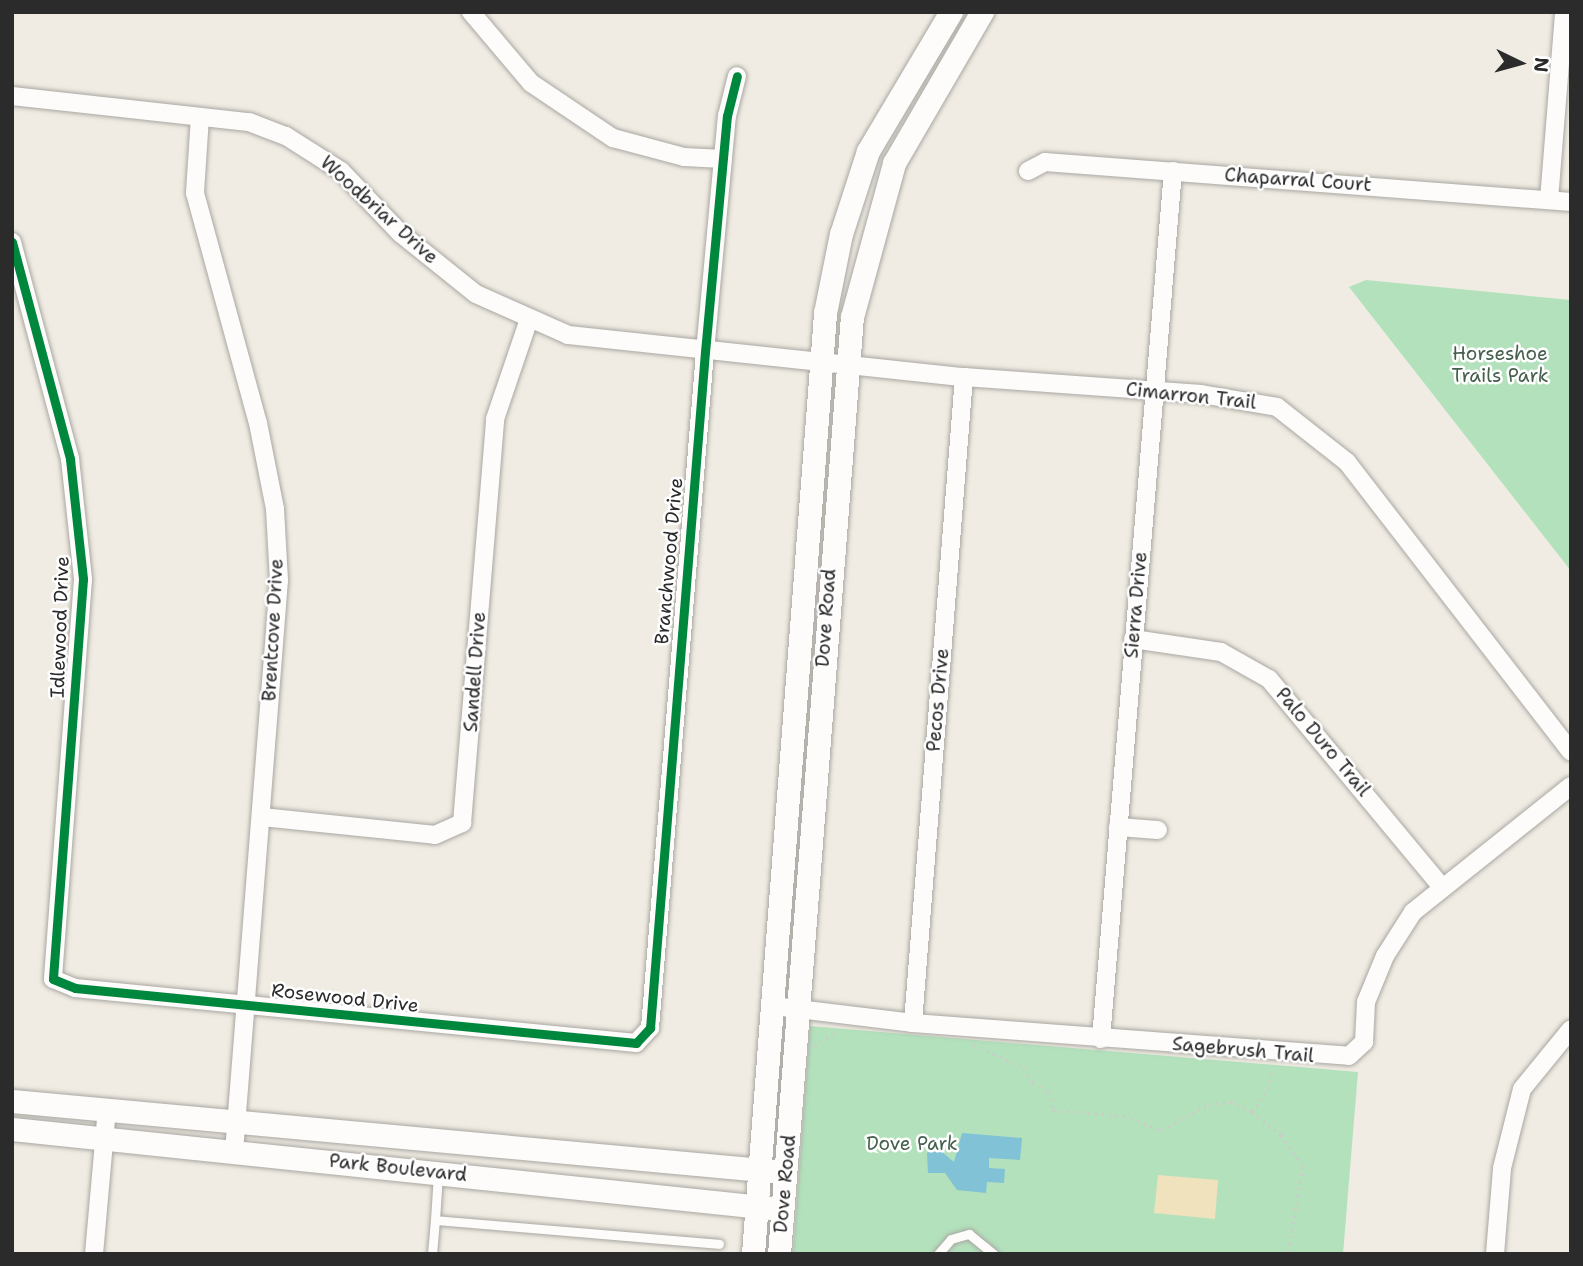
<!DOCTYPE html>
<html>
<head>
<meta charset="utf-8">
<style>
	body { margin:0 }
	#map { position:relative; width:1583px; height:1266px; overflow:hidden; background:#f0ece3; font-family:"Shantell Sans",sans-serif }
	div>[style] { position:absolute }
	[style*='--x'] { left:calc(var(--x)*1px); top:calc(var(--y)*1px); width:calc(var(--w)*1px); rotate:calc(var(--a)*1deg) }
	.green>* { inset:0; background:#b3e1bc }
	.sand>* { inset:0; background:#efe2bd }
	.water>* { inset:0; background:#81c2d6 }
	.path>* { height:2.5px; margin-top:-1.25px; transform-origin:0; background:repeating-linear-gradient(90deg,#cccbc9 0 2px,transparent 0 7px) }
	.roads { filter:drop-shadow(0 0 2px #a9a7a2) drop-shadow(0 0 2px #a9a7a2) }
	.service>* { height:9px; margin:-4.5px; padding:0 4.5px; transform-origin:4.5px; border-radius:4.5px; background:#fdfcfb }
	.minor>* { height:18px; margin:-9px; padding:0 9px; transform-origin:9px; border-radius:9px; background:#fdfcfb }
	.secondary>* { height:23px; margin:-11.5px; padding:0 11.5px; transform-origin:11.5px; border-radius:11.5px; background:#fdfcfb }
	.cycleway>* { height:9px; margin:-4.5px; padding:0 4.5px; transform-origin:4.5px; border-radius:4.5px; background:#00873e }
	span { translate:-50% -50%; white-space:nowrap; text-align:center; line-height:1.15; -webkit-text-stroke:5px #fff; paint-order:stroke }
	.street-label { font-size:19px; color:#2b2b2b }
	.park-label { font-size:19px; color:#455f4d }
	.frame { position:absolute; inset:0; border:14px solid #2b2b2b; pointer-events:none }
	.north { position:absolute; left:1485px; top:28px; width:70px; height:70px; -webkit-text-stroke:5px #fff; paint-order:stroke; rotate:95deg; font-size:19px; font-weight:700; line-height:28px; text-align:center; color:#2b2b2b }
	.north::after { content:''; display:block; margin:auto; width:24px; height:32px; background:#2b2b2b; clip-path:polygon(50% 0,100% 100%,50% 72%,0 100%) }
</style>
</head>
<body>
<div id="map">
	<div class="green">
		<div style="clip-path:polygon(1366px 280px,1571px 300px,1571px 571px,1349px 287px)"></div>
		<div style="clip-path:polygon(810px 1026px,1358px 1072px,1343px 1254px,793px 1254px)"></div>
	</div>
	<div class="sand">
		<div style="clip-path:polygon(1158px 1175px,1218px 1180px,1215px 1219px,1154px 1213px)"></div>
	</div>
	<div class="water">
		<div style="clip-path:polygon(962px 1133px,1022px 1138px,1020px 1160px,989px 1158px,989px 1168px,1005px 1169px,1004px 1183px,987px 1182px,986px 1193px,957px 1190px,945px 1173px,928px 1173px,927px 1153px,935px 1146px,954px 1162px)"></div>
	</div>
	<div class="path">
		<div style="--x:974;--y:1045;--w:55;--a:24.7"></div>
		<div style="--x:1024;--y:1068;--w:17;--a:59"></div>
		<div style="--x:1033;--y:1083;--w:18;--a:29"></div>
		<div style="--x:1049;--y:1092;--w:18;--a:77"></div>
		<div style="--x:1053;--y:1110;--w:71;--a:4.8"></div>
		<div style="--x:1124;--y:1116;--w:40;--a:21"></div>
		<div style="--x:1161;--y:1130;--w:55;--a:-28.4"></div>
		<div style="--x:1209;--y:1104;--w:22;--a:-5"></div>
		<div style="--x:1231;--y:1102;--w:23;--a:25"></div>
		<div style="--x:1252;--y:1112;--w:37;--a:38"></div>
		<div style="--x:1281;--y:1135;--w:39;--a:55"></div>
		<div style="--x:1303;--y:1167;--w:88;--a:99.8"></div>
		<div style="--x:814;--y:1046;--w:28;--a:-32"></div>
		<div style="--x:1252;--y:1112;--w:28;--a:-55"></div>
		<div style="--x:1268;--y:1089;--w:21;--a:-79"></div>
	</div>
	<div class="roads">
		<div class="service">
			<div style="--x:435;--y:1220;--w:47;--a:-86.3"></div>
			<div style="--x:432;--y:1254;--w:34;--a:-85"></div>
			<div style="--x:435;--y:1220;--w:285;--a:4.8"></div>
			<div style="--x:938;--y:1254;--w:20;--a:-49"></div>
			<div style="--x:951;--y:1239;--w:19;--a:-16"></div>
			<div style="--x:969;--y:1234;--w:32;--a:39"></div>
		</div>
		<div class="minor">
			<div style="--x:471;--y:12;--w:93;--a:49.8"></div>
			<div style="--x:531;--y:83;--w:99;--a:33.9"></div>
			<div style="--x:613;--y:138;--w:73;--a:15"></div>
			<div style="--x:684;--y:157;--w:39;--a:3"></div>
			<div style="--x:12;--y:96;--w:238;--a:6.3"></div>
			<div style="--x:249;--y:122;--w:40;--a:21"></div>
			<div style="--x:286;--y:136;--w:65;--a:32.5"></div>
			<div style="--x:341;--y:171;--w:86;--a:46.4"></div>
			<div style="--x:400;--y:233;--w:97;--a:38.8"></div>
			<div style="--x:476;--y:294;--w:101;--a:24"></div>
			<div style="--x:568;--y:335;--w:398;--a:6.1"></div>
			<div style="--x:964;--y:377;--w:238;--a:4.1"></div>
			<div style="--x:1201;--y:394;--w:77;--a:9.7"></div>
			<div style="--x:1277;--y:407;--w:89;--a:38.2"></div>
			<div style="--x:1347;--y:462;--w:366;--a:52.3"></div>
			<div style="--x:200;--y:117;--w:76;--a:93.8"></div>
			<div style="--x:195;--y:193;--w:238;--a:74.7"></div>
			<div style="--x:258;--y:423;--w:88;--a:78.8"></div>
			<div style="--x:275;--y:509;--w:71;--a:86.8"></div>
			<div style="--x:279;--y:580;--w:574;--a:94.5"></div>
			<div style="--x:1028;--y:171;--w:19;--a:-28"></div>
			<div style="--x:1045;--y:162;--w:528;--a:4.35"></div>
			<div style="--x:1549;--y:200;--w:189;--a:-85.4"></div>
			<div style="--x:12;--y:242;--w:225;--a:75"></div>
			<div style="--x:70;--y:459;--w:121;--a:83.8"></div>
			<div style="--x:83;--y:579;--w:401;--a:94.3"></div>
			<div style="--x:53;--y:979;--w:24;--a:22"></div>
			<div style="--x:75;--y:988;--w:564;--a:5.6"></div>
			<div style="--x:636;--y:1043;--w:21;--a:-47"></div>
			<div style="--x:650;--y:1028;--w:678;--a:-85.35"></div>
			<div style="--x:705;--y:352;--w:237;--a:-84.7"></div>
			<div style="--x:727;--y:116;--w:41;--a:-76"></div>
			<div style="--x:1133;--y:639;--w:89;--a:8.4"></div>
			<div style="--x:1221;--y:652;--w:55;--a:29.4"></div>
			<div style="--x:1269;--y:679;--w:268;--a:50.3"></div>
			<div style="--x:262;--y:817;--w:174;--a:5.9"></div>
			<div style="--x:435;--y:835;--w:30;--a:-24"></div>
			<div style="--x:462;--y:823;--w:405;--a:-85.3"></div>
			<div style="--x:495;--y:419;--w:102;--a:-71.2"></div>
			<div style="--x:1118;--y:827;--w:40;--a:4.3"></div>
			<div style="--x:773;--y:1006;--w:141;--a:6.9"></div>
			<div style="--x:913;--y:1023;--w:437;--a:4.3"></div>
			<div style="--x:1349;--y:1056;--w:21;--a:-43"></div>
			<div style="--x:1364;--y:1042;--w:40;--a:-87.1"></div>
			<div style="--x:1366;--y:1002;--w:50;--a:-67.6"></div>
			<div style="--x:1385;--y:956;--w:52;--a:-57.5"></div>
			<div style="--x:1413;--y:912;--w:202;--a:-38.6"></div>
			<div style="--x:913;--y:1023;--w:648;--a:-85.49"></div>
			<div style="--x:1101;--y:1039;--w:871;--a:-85.26"></div>
			<div style="--x:94;--y:1254;--w:146;--a:-84.9"></div>
			<div style="--x:1495;--y:1254;--w:86;--a:-85.3"></div>
			<div style="--x:1502;--y:1168;--w:81;--a:-75.8"></div>
			<div style="--x:1522;--y:1089;--w:77;--a:-50.8"></div>
		</div>
		<div class="secondary">
			<div style="--x:12;--y:1101;--w:764;--a:5.26"></div>
			<div style="--x:12;--y:1129;--w:763;--a:5.94"></div>
			<div style="--x:753;--y:1254;--w:944;--a:-85.62"></div>
			<div style="--x:825;--y:313;--w:81;--a:-78.6"></div>
			<div style="--x:841;--y:234;--w:87;--a:-72"></div>
			<div style="--x:868;--y:151;--w:162;--a:-59.2"></div>
			<div style="--x:779;--y:1254;--w:940;--a:-85.55"></div>
			<div style="--x:852;--y:317;--w:160;--a:-74.7"></div>
			<div style="--x:894;--y:163;--w:175;--a:-59.8"></div>
		</div>
	</div>
	<div class="cycleway">
		<div style="--x:12;--y:242;--w:225;--a:75"></div>
		<div style="--x:70;--y:459;--w:121;--a:83.8"></div>
		<div style="--x:83;--y:579;--w:401;--a:94.3"></div>
		<div style="--x:53;--y:979;--w:24;--a:22"></div>
		<div style="--x:75;--y:988;--w:564;--a:5.6"></div>
		<div style="--x:636;--y:1043;--w:21;--a:-47"></div>
		<div style="--x:650;--y:1028;--w:678;--a:-85.35"></div>
		<div style="--x:705;--y:352;--w:237;--a:-84.7"></div>
		<div style="--x:727;--y:116;--w:41;--a:-76"></div>
	</div>
	<div class="street-label">
		<span style="left:1298px;top:180px;rotate:4deg">Chaparral Court</span>
		<span style="left:379px;top:210px;rotate:42deg">Woodbriar Drive</span>
		<span style="left:1191px;top:396px;rotate:6deg">Cimarron Trail</span>
		<span style="left:669px;top:561px;rotate:-85deg">Branchwood Drive</span>
		<span style="left:1136px;top:605px;rotate:-85deg">Sierra Drive</span>
		<span style="left:826px;top:618px;rotate:-86deg">Dove Road</span>
		<span style="left:60px;top:627px;rotate:-88deg">Idlewood Drive</span>
		<span style="left:273px;top:630px;rotate:-87deg">Brentcove Drive</span>
		<span style="left:475px;top:672px;rotate:-86deg">Sandell Drive</span>
		<span style="left:938px;top:700px;rotate:-85deg">Pecos Drive</span>
		<span style="left:1323px;top:742px;rotate:50deg">Palo Duro Trail</span>
		<span style="left:345px;top:998px;rotate:6deg">Rosewood Drive</span>
		<span style="left:1243px;top:1050px;rotate:5deg">Sagebrush Trail</span>
		<span style="left:398px;top:1168px;rotate:6deg">Park Boulevard</span>
		<span style="left:785px;top:1184px;rotate:-85deg">Dove Road</span>
	</div>
	<div class="park-label">
		<span style="left:1500px;top:365px">Horseshoe<br>Trails Park</span>
		<span style="left:912px;top:1144px">Dove Park</span>
	</div>
	<div class="frame"></div>
	<div class="north">N</div>
</div>
</body>
</html>
